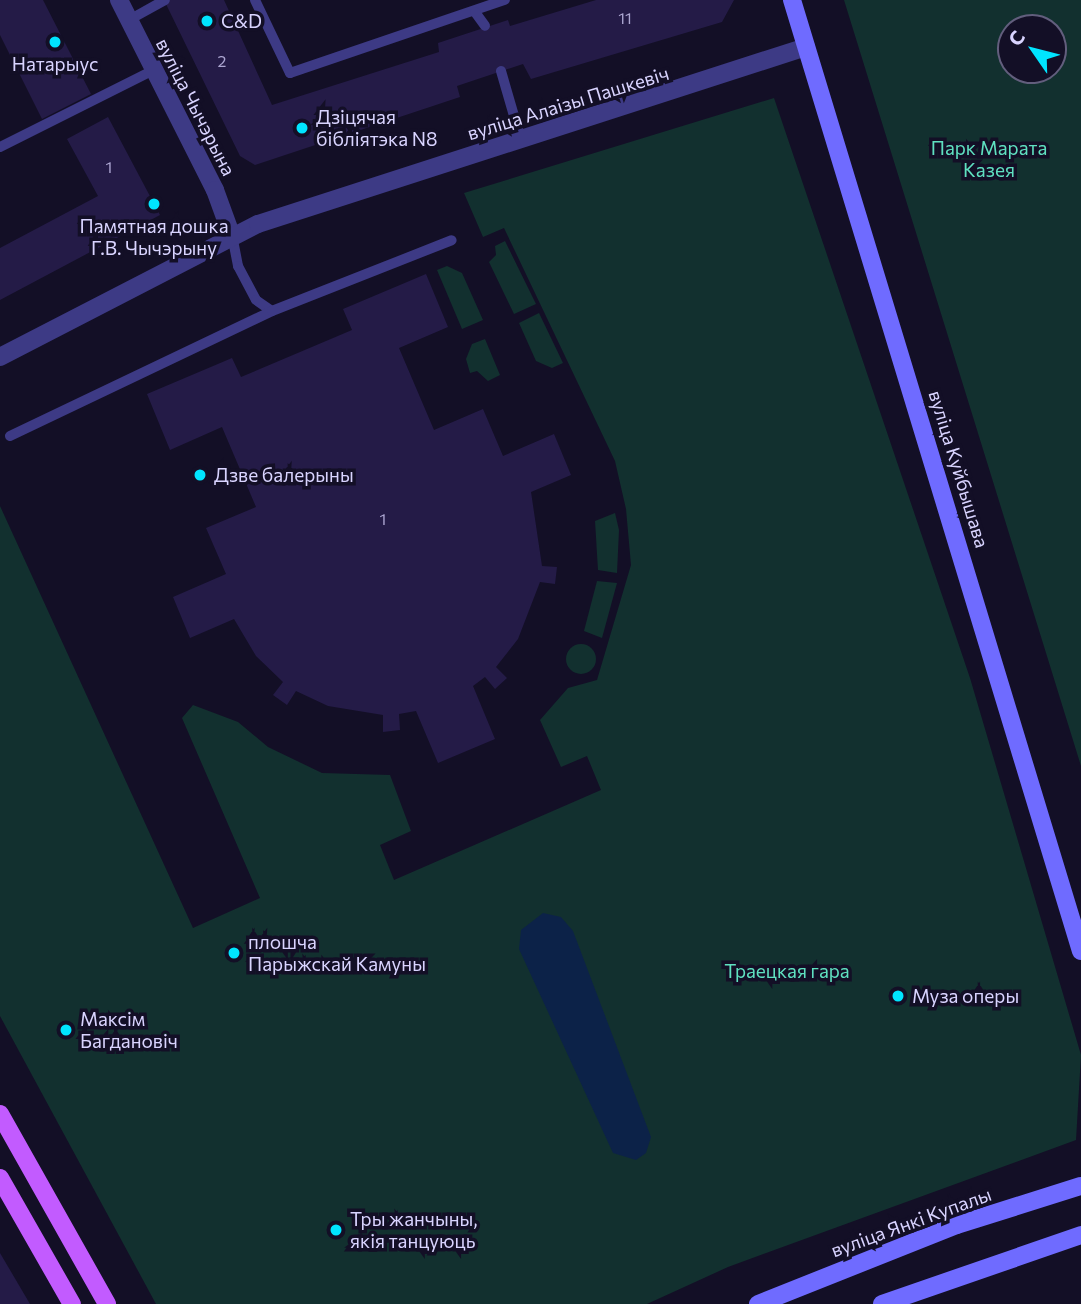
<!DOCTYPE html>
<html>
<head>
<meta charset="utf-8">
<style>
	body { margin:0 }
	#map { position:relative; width:1081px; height:1304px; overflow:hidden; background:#130f26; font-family:Commissioner,sans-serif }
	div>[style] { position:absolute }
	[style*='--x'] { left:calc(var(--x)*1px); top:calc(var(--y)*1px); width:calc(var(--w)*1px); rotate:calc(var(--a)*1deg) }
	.green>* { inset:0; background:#12302f }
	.round { border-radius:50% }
	.water>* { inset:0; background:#0c2248 }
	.building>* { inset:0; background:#241b47 }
	.lane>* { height:10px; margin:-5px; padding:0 5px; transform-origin:5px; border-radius:5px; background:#3d3a85 }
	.street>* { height:18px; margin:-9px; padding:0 9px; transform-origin:9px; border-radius:9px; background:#3d3a85 }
	.secondary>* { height:18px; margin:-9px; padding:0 9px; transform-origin:9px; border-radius:9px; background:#6f6bff }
	.primary>* { height:18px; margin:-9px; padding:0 9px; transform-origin:9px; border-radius:9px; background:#c25bff }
	.dots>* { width:19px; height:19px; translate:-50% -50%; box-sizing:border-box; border:4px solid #130f26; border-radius:50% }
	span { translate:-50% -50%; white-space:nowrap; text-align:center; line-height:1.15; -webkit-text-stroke:7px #130f26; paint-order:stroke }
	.number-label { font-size:16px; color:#aca6d1 }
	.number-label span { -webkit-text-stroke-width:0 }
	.poi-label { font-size:19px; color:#d9d4ff }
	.left { translate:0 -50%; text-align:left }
	.street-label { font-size:19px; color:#d9d4ff }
	.park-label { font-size:19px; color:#5fe0c0 }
	.north { position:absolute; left:997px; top:14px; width:70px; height:70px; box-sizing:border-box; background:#130f26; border:2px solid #625e7d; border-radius:50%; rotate:305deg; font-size:19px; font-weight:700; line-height:28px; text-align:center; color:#d9d4ff }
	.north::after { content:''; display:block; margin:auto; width:24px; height:32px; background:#00e5ff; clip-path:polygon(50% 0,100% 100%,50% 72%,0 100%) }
</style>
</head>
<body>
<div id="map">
	<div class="green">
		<div style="clip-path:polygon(evenodd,844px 0,1081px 0,1081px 766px,844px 0,1053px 28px,1053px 70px,1011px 70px,1011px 28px,1053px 28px)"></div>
		<div style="clip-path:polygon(774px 98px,970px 678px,1081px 1055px,1076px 1140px,728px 1267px,647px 1304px,156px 1304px,0 1016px,0 506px,193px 928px,260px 898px,182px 718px,193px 705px,238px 722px,268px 747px,322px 773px,390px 775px,411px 831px,380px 845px,394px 880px,601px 790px,587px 756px,561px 767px,540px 720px,568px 688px,597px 680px,631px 565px,626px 509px,615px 461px,504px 228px,483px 237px,464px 193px)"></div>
		<div style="clip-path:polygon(505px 241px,536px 304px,514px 314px,489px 262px,496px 255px,495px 246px)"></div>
		<div style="clip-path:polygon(447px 266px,462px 273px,483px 320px,462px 329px,437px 270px)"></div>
		<div style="clip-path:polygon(539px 313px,563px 363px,552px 368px,536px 361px,519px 323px)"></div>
		<div style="clip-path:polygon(485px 339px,500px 375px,488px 381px,477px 371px,470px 373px,466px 359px,472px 344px)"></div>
		<div style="clip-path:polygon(615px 513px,619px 530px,617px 573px,598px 570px,595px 521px)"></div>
		<div style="clip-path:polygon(597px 581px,617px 583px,602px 638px,584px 631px)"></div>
		<div class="round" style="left:566px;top:644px;width:30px;height:30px"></div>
	</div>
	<div class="water">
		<div style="clip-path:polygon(543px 913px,561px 917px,573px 931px,651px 1137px,646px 1153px,636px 1160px,613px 1153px,519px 949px,521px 930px)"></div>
	</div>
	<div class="building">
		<div style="clip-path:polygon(0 0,43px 0,91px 94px,42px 119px,0 35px)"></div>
		<div style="clip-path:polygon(164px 0,224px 0,272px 105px,439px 52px,438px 43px,508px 20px,510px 26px,596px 0,734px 0,722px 22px,531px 79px,523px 64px,457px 86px,460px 97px,255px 165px,240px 156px)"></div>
		<div style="clip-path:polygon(108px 117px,160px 215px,0 300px,0 248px,98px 196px,67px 139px)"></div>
		<div style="clip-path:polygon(426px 274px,448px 327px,399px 348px,434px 430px,483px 409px,503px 456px,554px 434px,571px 475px,531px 492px,542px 566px,557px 567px,555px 584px,540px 582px,518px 639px,496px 667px,507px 678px,495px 689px,485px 677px,473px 686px,495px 739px,438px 763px,416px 711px,399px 714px,400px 730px,383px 732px,383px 715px,328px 706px,296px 691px,287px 705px,273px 695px,283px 682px,256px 656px,234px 619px,190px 638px,173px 597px,226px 574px,206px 528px,256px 507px,222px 427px,170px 450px,147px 394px,232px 358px,241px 377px,352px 330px,343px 309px)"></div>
		<div style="clip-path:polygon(0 1253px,30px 1304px,0 1304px)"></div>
	</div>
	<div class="lane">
		<div style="--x:255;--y:0;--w:81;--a:64.4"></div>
		<div style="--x:290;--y:73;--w:227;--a:-18.8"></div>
		<div style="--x:475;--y:12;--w:17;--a:54"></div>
		<div style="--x:129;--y:20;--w:41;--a:-29.1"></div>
		<div style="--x:501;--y:71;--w:72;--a:73.8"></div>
		<div style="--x:0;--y:147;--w:170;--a:-26.6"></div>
		<div style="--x:232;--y:235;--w:32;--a:79"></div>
		<div style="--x:238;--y:266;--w:38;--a:62"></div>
		<div style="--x:256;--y:300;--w:19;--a:35"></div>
		<div style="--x:10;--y:436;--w:290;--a:-25.5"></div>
		<div style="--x:272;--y:311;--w:193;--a:-21.5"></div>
	</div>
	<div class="street">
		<div style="--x:119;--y:0;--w:213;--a:63.2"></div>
		<div style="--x:215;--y:190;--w:47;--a:70"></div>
		<div style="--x:0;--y:357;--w:290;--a:-27.3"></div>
		<div style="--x:258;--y:224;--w:576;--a:-17.9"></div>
	</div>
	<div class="secondary">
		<div style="--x:792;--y:0;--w:994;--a:73.1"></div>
		<div style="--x:758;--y:1304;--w:214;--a:-21.7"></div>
		<div style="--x:957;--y:1225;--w:130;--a:-17.5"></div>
		<div style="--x:882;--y:1304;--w:211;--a:-19.1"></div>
	</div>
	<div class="primary">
		<div style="--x:0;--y:1114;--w:218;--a:60.6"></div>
		<div style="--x:0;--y:1178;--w:145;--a:60.3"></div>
	</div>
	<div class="dots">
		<div style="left:207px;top:21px;background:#00e5ff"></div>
		<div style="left:55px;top:42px;background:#00e5ff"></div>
		<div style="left:302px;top:128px;background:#00e5ff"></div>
		<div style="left:154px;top:204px;background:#00e5ff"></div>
		<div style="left:200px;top:475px;background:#00e5ff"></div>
		<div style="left:234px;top:953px;background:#00e5ff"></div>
		<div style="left:898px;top:996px;background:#00e5ff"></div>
		<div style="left:66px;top:1030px;background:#00e5ff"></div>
		<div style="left:336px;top:1230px;background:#00e5ff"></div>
	</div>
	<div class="number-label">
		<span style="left:625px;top:18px">11</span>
		<span style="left:222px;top:61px">2</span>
		<span style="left:109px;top:167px">1</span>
		<span style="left:383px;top:519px">1</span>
	</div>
	<div class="poi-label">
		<span class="left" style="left:221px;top:21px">C&amp;D</span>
		<span style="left:55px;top:64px">Натарыус</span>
		<span class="left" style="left:316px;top:128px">Дзіцячая<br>бібліятэка N8</span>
		<span style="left:154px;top:237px">Памятная дошка<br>Г.В. Чычэрыну</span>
		<span class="left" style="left:214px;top:475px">Дзве балерыны</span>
		<span class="left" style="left:248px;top:953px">плошча<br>Парыжскай Камуны</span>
		<span class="left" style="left:912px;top:996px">Муза оперы</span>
		<span class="left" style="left:80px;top:1030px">Максім<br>Багдановіч</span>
		<span class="left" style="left:350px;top:1230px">Тры жанчыны,<br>якія танцуюць</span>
	</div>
	<div class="street-label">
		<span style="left:568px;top:103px;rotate:-17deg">вуліца Алаізы Пашкевіч</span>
		<span style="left:196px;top:107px;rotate:63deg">вуліца Чычэрына</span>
		<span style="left:959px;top:469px;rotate:73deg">вуліца Куйбышава</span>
		<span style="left:911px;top:1222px;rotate:-20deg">вуліца Янкі Купалы</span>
	</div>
	<div class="park-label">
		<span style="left:989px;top:159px">Парк Марата<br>Казея</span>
		<span style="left:787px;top:971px">Траецкая гара</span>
	</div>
	<div class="north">С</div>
</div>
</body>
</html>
